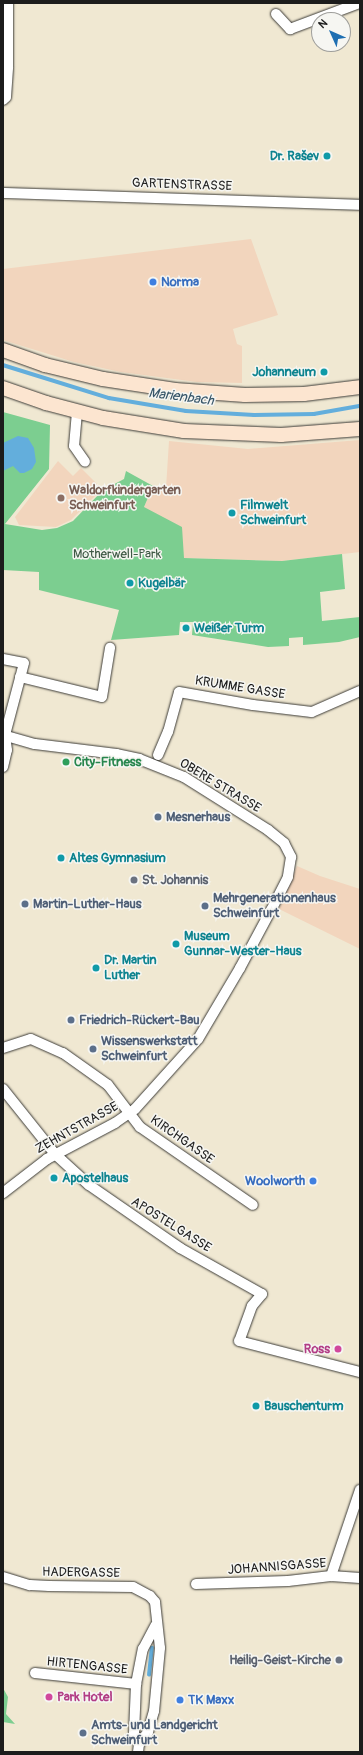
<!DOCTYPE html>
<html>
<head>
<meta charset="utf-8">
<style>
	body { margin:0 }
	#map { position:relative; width:363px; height:1755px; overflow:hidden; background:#f0e8d2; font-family:Pangolin,sans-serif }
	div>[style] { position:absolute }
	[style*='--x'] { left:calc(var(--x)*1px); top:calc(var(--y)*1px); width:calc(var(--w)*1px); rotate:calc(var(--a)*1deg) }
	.built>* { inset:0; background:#f2d5bd }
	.green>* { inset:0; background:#7cce90 }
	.water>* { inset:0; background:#63aedc }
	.stream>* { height:3.5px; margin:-1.75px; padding:0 1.75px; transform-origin:1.75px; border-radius:1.75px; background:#63aedc }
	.roads { filter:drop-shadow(0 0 1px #3c3b37) drop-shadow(0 0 1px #3c3b37) }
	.street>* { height:10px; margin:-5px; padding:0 5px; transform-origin:5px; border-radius:5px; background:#fff }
	.secondary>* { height:14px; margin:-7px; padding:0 7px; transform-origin:7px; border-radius:7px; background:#fce5d0 }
	.dots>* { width:11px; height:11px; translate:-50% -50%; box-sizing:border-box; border:2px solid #f6f6f2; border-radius:50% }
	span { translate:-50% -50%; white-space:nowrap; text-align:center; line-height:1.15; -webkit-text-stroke:3px #f6f6f2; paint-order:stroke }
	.culture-label { font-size:13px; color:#0d838f; font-weight:700 }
	.right { translate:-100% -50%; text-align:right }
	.left { translate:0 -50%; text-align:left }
	.street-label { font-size:13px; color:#1c1c1c }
	.shop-label { font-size:13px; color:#366cbe; font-weight:700 }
	.education-label { font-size:13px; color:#785e54; font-weight:700 }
	.park-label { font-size:13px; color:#3e5a45 }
	.leisure-label { font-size:13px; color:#27864d; font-weight:700 }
	.service-label { font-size:13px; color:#4e5e75; font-weight:700 }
	.worship-label { font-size:13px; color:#5b616d; font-weight:700 }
	.hotel-label { font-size:13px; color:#b23c85; font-weight:700 }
	.water-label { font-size:14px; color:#385669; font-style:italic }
	.frame { position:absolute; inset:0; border:4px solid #1c1c1c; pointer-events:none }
	.north { position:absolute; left:311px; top:12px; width:40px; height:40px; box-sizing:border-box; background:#f6f6f2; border:1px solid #9f9f9c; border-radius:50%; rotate:315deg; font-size:11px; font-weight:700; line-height:16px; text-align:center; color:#1c1c1c }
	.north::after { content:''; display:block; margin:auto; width:14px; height:18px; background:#1f6fb2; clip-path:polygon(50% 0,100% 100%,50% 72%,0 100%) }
</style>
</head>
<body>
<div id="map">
	<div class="built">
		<div style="clip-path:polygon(251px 239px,278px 315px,233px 329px,237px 344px,242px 346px,242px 383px,197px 382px,121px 372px,74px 362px,3px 340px,3px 269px)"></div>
		<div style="clip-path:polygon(360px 440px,360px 552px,282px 561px,184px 558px,144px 507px,153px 486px,166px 488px,169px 441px,248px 449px)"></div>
		<div style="clip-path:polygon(58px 461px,73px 476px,81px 468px,99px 486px,99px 492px,71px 520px,56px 527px,19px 525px,15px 517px)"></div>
		<div style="clip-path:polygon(297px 866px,320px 876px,360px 889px,360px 949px,279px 909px)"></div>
	</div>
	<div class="green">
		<div style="clip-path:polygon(3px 412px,50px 425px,49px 469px,5px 524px,42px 530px,57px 528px,73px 521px,103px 490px,124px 479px,126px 471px,153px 486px,144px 507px,182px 527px,184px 558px,282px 561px,342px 554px,345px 589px,320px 592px,322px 621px,360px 617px,360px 637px,339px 642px,303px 645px,303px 637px,289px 638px,289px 646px,268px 647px,192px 635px,193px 622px,180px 622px,179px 635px,111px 640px,119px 610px,39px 590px,39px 572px,3px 570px)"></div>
		<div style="clip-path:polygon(3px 1688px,8px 1697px,6px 1714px,15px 1724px,3px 1722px)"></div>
	</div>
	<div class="water">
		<div style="clip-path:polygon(18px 436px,28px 438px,34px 448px,36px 462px,32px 469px,24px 473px,20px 473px,13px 466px,3px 471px,3px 443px)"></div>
	</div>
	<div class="stream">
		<div style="--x:3;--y:365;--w:111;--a:17.3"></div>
		<div style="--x:109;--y:398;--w:78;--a:9.6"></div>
		<div style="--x:186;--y:411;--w:68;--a:3.4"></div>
		<div style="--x:254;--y:415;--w:60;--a:-1"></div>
		<div style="--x:314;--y:414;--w:47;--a:-9.9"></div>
		<div style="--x:149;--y:1675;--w:27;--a:-84"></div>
	</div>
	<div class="roads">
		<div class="street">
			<div style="--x:276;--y:14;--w:21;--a:47"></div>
			<div style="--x:290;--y:29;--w:74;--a:-20.6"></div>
			<div style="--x:3;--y:100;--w:4;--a:-45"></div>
			<div style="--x:6;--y:97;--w:30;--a:-86"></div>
			<div style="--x:8;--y:67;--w:64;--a:-90"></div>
			<div style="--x:3;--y:193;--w:357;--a:1.9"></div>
			<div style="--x:77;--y:412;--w:34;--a:95"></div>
			<div style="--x:74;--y:446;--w:19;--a:55"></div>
			<div style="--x:3;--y:659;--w:21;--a:11"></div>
			<div style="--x:24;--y:663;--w:74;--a:104.8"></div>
			<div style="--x:20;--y:677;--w:84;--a:13.7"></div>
			<div style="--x:102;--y:697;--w:50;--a:-80.7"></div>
			<div style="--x:3;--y:735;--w:33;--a:16"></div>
			<div style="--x:35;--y:744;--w:82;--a:7"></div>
			<div style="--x:116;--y:754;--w:24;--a:12"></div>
			<div style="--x:139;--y:759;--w:48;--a:21.8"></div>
			<div style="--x:184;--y:777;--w:99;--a:32.2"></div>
			<div style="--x:268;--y:830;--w:21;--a:39"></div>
			<div style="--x:284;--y:843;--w:16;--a:63"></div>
			<div style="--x:291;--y:857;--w:20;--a:99"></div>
			<div style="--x:288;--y:877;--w:37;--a:117"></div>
			<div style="--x:271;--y:910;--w:66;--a:118.1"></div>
			<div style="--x:240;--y:968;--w:82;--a:120.6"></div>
			<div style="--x:198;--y:1039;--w:94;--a:132"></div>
			<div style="--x:135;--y:1109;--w:24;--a:145"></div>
			<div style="--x:115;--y:1123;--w:77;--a:152.1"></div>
			<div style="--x:47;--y:1159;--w:56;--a:142.3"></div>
			<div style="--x:158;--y:755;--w:25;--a:-67"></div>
			<div style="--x:168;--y:732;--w:41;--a:-74.6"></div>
			<div style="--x:179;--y:692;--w:75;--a:10"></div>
			<div style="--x:253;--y:705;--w:59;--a:6.8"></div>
			<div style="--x:312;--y:712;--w:52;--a:-23.6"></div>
			<div style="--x:3;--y:767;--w:17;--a:-77"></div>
			<div style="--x:7;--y:750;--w:15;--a:-98"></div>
			<div style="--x:3;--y:1048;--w:29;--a:-18"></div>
			<div style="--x:31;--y:1039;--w:35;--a:24"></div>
			<div style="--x:63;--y:1053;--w:55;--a:35.4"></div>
			<div style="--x:108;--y:1085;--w:53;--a:52.7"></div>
			<div style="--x:140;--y:1127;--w:137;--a:34.6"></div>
			<div style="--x:3;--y:1089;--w:83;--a:51.3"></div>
			<div style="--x:55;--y:1154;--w:46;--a:42.4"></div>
			<div style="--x:89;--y:1185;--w:111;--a:34.7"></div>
			<div style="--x:180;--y:1248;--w:94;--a:29.3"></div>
			<div style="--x:262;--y:1294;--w:16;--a:130"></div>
			<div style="--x:252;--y:1306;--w:37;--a:110"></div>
			<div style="--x:239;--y:1341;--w:125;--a:14.4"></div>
			<div style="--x:331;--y:1576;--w:91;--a:-71.4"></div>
			<div style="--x:3;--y:1577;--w:28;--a:17"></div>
			<div style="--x:30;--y:1585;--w:19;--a:3"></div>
			<div style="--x:49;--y:1586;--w:84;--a:0.7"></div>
			<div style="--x:133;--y:1587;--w:19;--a:28"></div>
			<div style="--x:150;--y:1596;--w:8;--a:50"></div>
			<div style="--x:155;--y:1602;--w:46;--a:83.8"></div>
			<div style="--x:160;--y:1648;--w:63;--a:95.4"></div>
			<div style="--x:154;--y:1711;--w:22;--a:106"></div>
			<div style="--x:148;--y:1732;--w:15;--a:127"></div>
			<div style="--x:196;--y:1584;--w:92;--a:-1.9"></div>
			<div style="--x:288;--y:1581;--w:43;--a:-6.6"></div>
			<div style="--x:331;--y:1576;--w:29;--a:4"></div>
			<div style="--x:35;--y:1673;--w:102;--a:6.2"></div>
			<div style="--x:138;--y:1752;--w:8;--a:-83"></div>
			<div style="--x:139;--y:1744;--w:11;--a:-117"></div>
			<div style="--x:134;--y:1734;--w:50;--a:-87.7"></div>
			<div style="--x:136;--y:1684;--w:36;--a:-79"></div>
			<div style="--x:143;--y:1649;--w:27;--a:-62"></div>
		</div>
		<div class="secondary">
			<div style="--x:3;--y:350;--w:45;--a:19.7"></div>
			<div style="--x:45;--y:365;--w:60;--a:13.6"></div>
			<div style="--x:103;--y:379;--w:73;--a:8.7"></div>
			<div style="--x:175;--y:390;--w:70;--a:4.1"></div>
			<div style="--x:245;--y:395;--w:59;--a:-1"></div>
			<div style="--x:304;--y:394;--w:56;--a:-7.1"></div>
			<div style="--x:3;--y:388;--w:46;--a:19.2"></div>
			<div style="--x:46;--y:403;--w:59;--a:14.7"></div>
			<div style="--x:103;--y:418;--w:82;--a:9.1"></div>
			<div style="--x:184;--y:431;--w:97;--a:2.4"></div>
			<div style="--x:281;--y:435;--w:79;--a:-4.3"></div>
		</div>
	</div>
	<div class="dots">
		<div style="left:327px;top:156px;background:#0f9aa8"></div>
		<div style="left:153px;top:282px;background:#3f7fe0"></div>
		<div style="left:324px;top:372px;background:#0f9aa8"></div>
		<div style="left:61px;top:498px;background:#8d6e63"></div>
		<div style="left:232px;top:513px;background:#0f9aa8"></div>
		<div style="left:130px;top:583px;background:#0f9aa8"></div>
		<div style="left:186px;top:628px;background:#0f9aa8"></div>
		<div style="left:66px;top:762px;background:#2e9e5b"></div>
		<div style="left:158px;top:817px;background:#5c6f8a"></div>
		<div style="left:61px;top:858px;background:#0f9aa8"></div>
		<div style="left:134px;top:880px;background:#6b7280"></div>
		<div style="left:25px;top:904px;background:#5c6f8a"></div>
		<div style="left:205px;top:906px;background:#5c6f8a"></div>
		<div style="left:176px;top:944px;background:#0f9aa8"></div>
		<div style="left:96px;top:968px;background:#0f9aa8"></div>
		<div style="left:71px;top:1020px;background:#5c6f8a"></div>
		<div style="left:93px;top:1049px;background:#5c6f8a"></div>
		<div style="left:54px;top:1178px;background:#0f9aa8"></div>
		<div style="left:313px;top:1181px;background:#3f7fe0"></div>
		<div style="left:338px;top:1349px;background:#d1479c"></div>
		<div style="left:256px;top:1406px;background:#0f9aa8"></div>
		<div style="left:339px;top:1660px;background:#6b7280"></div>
		<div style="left:49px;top:1697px;background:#d1479c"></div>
		<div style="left:180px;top:1700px;background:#3f7fe0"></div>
		<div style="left:83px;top:1733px;background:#5c6f8a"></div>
	</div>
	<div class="culture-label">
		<span class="right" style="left:319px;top:156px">Dr. Rašev</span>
		<span class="right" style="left:316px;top:372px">Johanneum</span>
		<span class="left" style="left:240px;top:513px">Filmwelt<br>Schweinfurt</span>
		<span class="left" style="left:138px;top:583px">Kugelbär</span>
		<span class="left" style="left:194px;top:628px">Weißer Turm</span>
		<span class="left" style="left:69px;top:858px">Altes Gymnasium</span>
		<span class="left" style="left:184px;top:944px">Museum<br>Gunnar-Wester-Haus</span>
		<span class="left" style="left:104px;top:968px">Dr. Martin<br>Luther</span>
		<span class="left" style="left:62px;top:1178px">Apostelhaus</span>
		<span class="left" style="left:264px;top:1406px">Bauschenturm</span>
	</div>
	<div class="street-label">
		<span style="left:182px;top:185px;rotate:2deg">GARTENSTRASSE</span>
		<span style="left:240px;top:688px;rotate:9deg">KRUMME GASSE</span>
		<span style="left:220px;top:786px;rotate:31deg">OBERE STRASSE</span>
		<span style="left:77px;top:1128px;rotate:-29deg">ZEHNTSTRASSE</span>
		<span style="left:182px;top:1140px;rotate:35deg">KIRCHGASSE</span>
		<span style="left:171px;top:1225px;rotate:32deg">APOSTELGASSE</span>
		<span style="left:277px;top:1567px;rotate:-4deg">JOHANNISGASSE</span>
		<span style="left:81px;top:1573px;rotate:1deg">HADERGASSE</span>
		<span style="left:87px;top:1666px;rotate:6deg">HIRTENGASSE</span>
	</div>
	<div class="shop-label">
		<span class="left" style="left:161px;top:282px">Norma</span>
		<span class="right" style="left:305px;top:1181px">Woolworth</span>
		<span class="left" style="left:188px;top:1700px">TK Maxx</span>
	</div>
	<div class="education-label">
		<span class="left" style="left:69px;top:498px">Waldorfkindergarten<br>Schweinfurt</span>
	</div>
	<div class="park-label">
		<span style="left:117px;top:554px">Motherwell-Park</span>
	</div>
	<div class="leisure-label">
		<span class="left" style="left:74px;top:762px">City-Fitness</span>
	</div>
	<div class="service-label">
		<span class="left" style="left:166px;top:817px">Mesnerhaus</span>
		<span class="left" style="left:213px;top:906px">Mehrgenerationenhaus<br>Schweinfurt</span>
		<span class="left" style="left:33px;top:904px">Martin-Luther-Haus</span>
		<span class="left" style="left:79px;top:1020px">Friedrich-Rückert-Bau</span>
		<span class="left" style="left:101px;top:1049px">Wissenswerkstatt<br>Schweinfurt</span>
		<span class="left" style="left:91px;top:1733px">Amts- und Landgericht<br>Schweinfurt</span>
	</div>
	<div class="worship-label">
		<span class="left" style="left:142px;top:880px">St. Johannis</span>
		<span class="right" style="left:331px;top:1660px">Heilig-Geist-Kirche</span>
	</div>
	<div class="hotel-label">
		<span class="right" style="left:330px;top:1349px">Ross</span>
		<span class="left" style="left:57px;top:1697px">Park Hotel</span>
	</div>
	<div class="water-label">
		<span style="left:181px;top:397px;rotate:7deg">Marienbach</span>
	</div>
	<div class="frame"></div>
	<div class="north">N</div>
</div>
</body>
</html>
